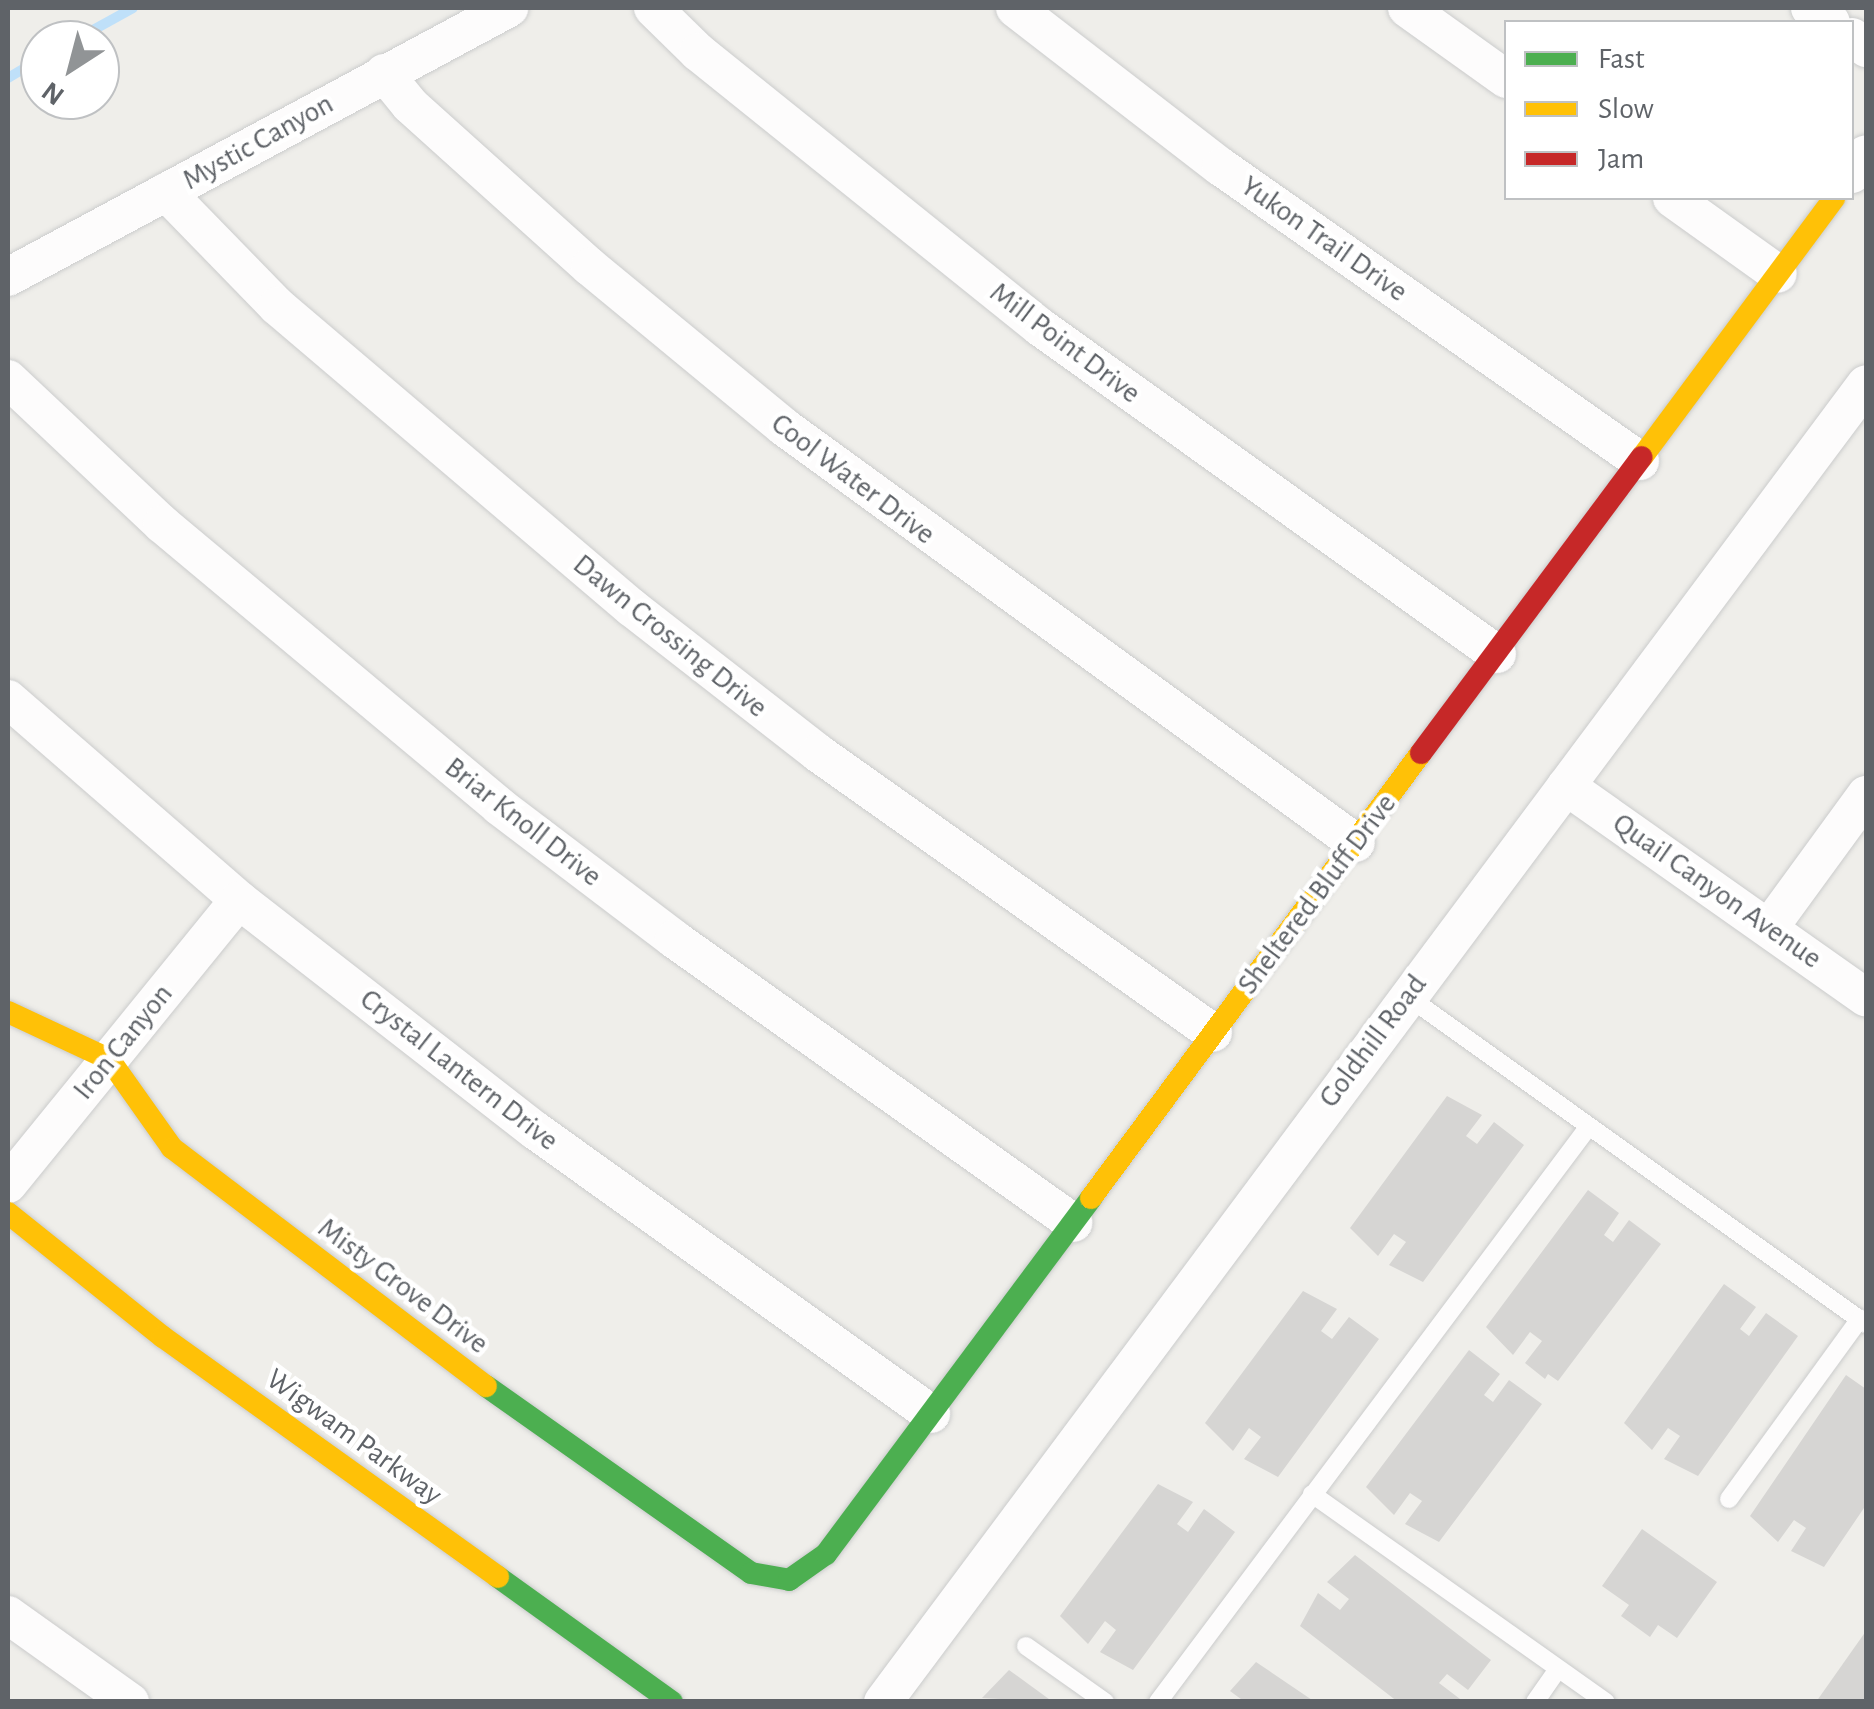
<!DOCTYPE html>
<html>
<head>
<meta charset="utf-8">
<style>
	body { margin:0 }
	#map { position:relative; width:1874px; height:1709px; overflow:hidden; background:#efeeea; font-family:"Alegreya Sans",sans-serif }
	div>[style] { position:absolute }
	[style*='--x'] { left:calc(var(--x)*1px); top:calc(var(--y)*1px); width:calc(var(--w)*1px); rotate:calc(var(--a)*1deg) }
	.stream>* { height:10px; margin:-5px; padding:0 5px; transform-origin:5px; border-radius:5px; background:#bfe0f9 }
	.building>* { inset:0; background:#d6d5d3 }
	.roads { filter:drop-shadow(0 0 2px #cbcccc) drop-shadow(0 0 2px #cbcccc) }
	.lane>* { height:18px; margin:-9px; padding:0 9px; transform-origin:9px; border-radius:9px; background:#fdfcfc }
	.street>* { height:38px; margin:-19px; padding:0 19px; transform-origin:19px; border-radius:19px; background:#fdfcfc }
	.fast>* { height:22px; margin:-11px; padding:0 11px; transform-origin:11px; border-radius:11px; background:#4caf50 }
	.slow>* { height:22px; margin:-11px; padding:0 11px; transform-origin:11px; border-radius:11px; background:#ffc107 }
	.jam>* { height:22px; margin:-11px; padding:0 11px; transform-origin:11px; border-radius:11px; background:#c62828 }
	span { translate:-50% -50%; white-space:nowrap; text-align:center; line-height:1.15; -webkit-text-stroke:9px #fff; paint-order:stroke }
	.street-label { font-size:30px; color:#5f6368 }
	.frame { position:absolute; inset:0; border:10px solid #5f6368; pointer-events:none }
	.legend { position:absolute; left:1504px; top:20px; width:350px; height:180px; box-sizing:border-box; background:#fff; border:2px solid #bfc1c3; margin:0; padding:12px 18px; list-style:none; font-size:30px; color:#5f6368 }
	.legend li { display:flex; align-items:center; gap:20px; height:50px }
	.legend b { width:50px; border:2px solid #bfc1c3 }
	.north { position:absolute; left:20px; top:20px; width:100px; height:100px; box-sizing:border-box; background:#fff; border:2px solid #bfc1c3; border-radius:50%; rotate:216deg; font-size:28px; font-weight:700; line-height:40px; text-align:center; color:#5f6368 }
	.north::after { content:''; display:block; margin:auto; width:35px; height:45px; background:#919496; clip-path:polygon(50% 0,100% 100%,50% 72%,0 100%) }
</style>
</head>
<body>
<div id="map">
	<div class="stream">
		<div style="--x:75;--y:40;--w:66;--a:-28.9"></div>
		<div style="--x:8;--y:78;--w:37;--a:-31"></div>
	</div>
	<div class="building">
		<div style="clip-path:polygon(1447px 1096px,1482px 1115px,1466px 1136px,1477px 1144px,1494px 1122px,1524px 1145px,1423px 1282px,1389px 1265px,1406px 1242px,1394px 1234px,1378px 1256px,1350px 1228px)"></div>
		<div style="clip-path:polygon(1588px 1190px,1619px 1213px,1604px 1235px,1613px 1242px,1629px 1220px,1661px 1244px,1558px 1381px,1548px 1374px,1545px 1379px,1525px 1363px,1542px 1341px,1530px 1332px,1513px 1355px,1486px 1327px)"></div>
		<div style="clip-path:polygon(1724px 1284px,1756px 1307px,1740px 1329px,1749px 1336px,1766px 1313px,1798px 1336px,1698px 1476px,1664px 1459px,1680px 1436px,1668px 1428px,1652px 1450px,1624px 1423px)"></div>
		<div style="clip-path:polygon(1303px 1291px,1337px 1309px,1321px 1331px,1332px 1339px,1349px 1317px,1379px 1339px,1278px 1477px,1244px 1459px,1261px 1437px,1249px 1428px,1233px 1451px,1205px 1423px)"></div>
		<div style="clip-path:polygon(1469px 1350px,1500px 1374px,1484px 1395px,1493px 1402px,1509px 1380px,1542px 1404px,1439px 1542px,1405px 1524px,1422px 1501px,1410px 1493px,1394px 1515px,1366px 1487px)"></div>
		<div style="clip-path:polygon(1846px 1375px,1866px 1389px,1866px 1505px,1824px 1567px,1791px 1551px,1806px 1528px,1794px 1520px,1778px 1542px,1750px 1516px)"></div>
		<div style="clip-path:polygon(1158px 1484px,1193px 1502px,1177px 1524px,1188px 1532px,1204px 1509px,1235px 1532px,1133px 1670px,1100px 1652px,1116px 1630px,1105px 1621px,1088px 1644px,1060px 1616px)"></div>
		<div style="clip-path:polygon(1642px 1529px,1717px 1582px,1677px 1638px,1658px 1625px,1650px 1637px,1621px 1616px,1629px 1605px,1602px 1586px)"></div>
		<div style="clip-path:polygon(1355px 1555px,1491px 1660px,1468px 1690px,1447px 1674px,1439px 1683px,1464px 1702px,1398px 1702px,1300px 1626px,1318px 1593px,1340px 1610px,1349px 1599px,1327px 1582px)"></div>
		<div style="clip-path:polygon(1866px 1631px,1866px 1702px,1816px 1702px)"></div>
		<div style="clip-path:polygon(1256px 1662px,1315px 1702px,1245px 1702px,1230px 1691px)"></div>
		<div style="clip-path:polygon(1009px 1670px,1053px 1702px,982px 1698px)"></div>
	</div>
	<div class="roads">
		<div class="lane">
			<div style="--x:1407;--y:996;--w:564;--a:35.55"></div>
			<div style="--x:1312;--y:1494;--w:360;--a:35.3"></div>
			<div style="--x:1729;--y:1499;--w:223;--a:-54"></div>
			<div style="--x:1026;--y:1646;--w:97;--a:35.3"></div>
			<div style="--x:1158;--y:1702;--w:719;--a:-53.19"></div>
			<div style="--x:1535;--y:1702;--w:40;--a:-55.1"></div>
		</div>
		<div class="street">
			<div style="--x:653;--y:8;--w:63;--a:44.4"></div>
			<div style="--x:698;--y:52;--w:439;--a:38.8"></div>
			<div style="--x:1040;--y:327;--w:562;--a:35.59"></div>
			<div style="--x:1015;--y:8;--w:260;--a:37.7"></div>
			<div style="--x:1221;--y:167;--w:512;--a:35.06"></div>
			<div style="--x:1407;--y:8;--w:122;--a:35.6"></div>
			<div style="--x:1810;--y:8;--w:25;--a:34"></div>
			<div style="--x:1852;--y:37;--w:18;--a:38"></div>
			<div style="--x:384;--y:73;--w:41;--a:50.9"></div>
			<div style="--x:410;--y:105;--w:242;--a:42"></div>
			<div style="--x:590;--y:267;--w:251;--a:39.5"></div>
			<div style="--x:784;--y:427;--w:707;--a:36.03"></div>
			<div style="--x:1852;--y:174;--w:24;--a:-55"></div>
			<div style="--x:166;--y:192;--w:159;--a:45.8"></div>
			<div style="--x:277;--y:306;--w:466;--a:40.4"></div>
			<div style="--x:632;--y:608;--w:236;--a:37.9"></div>
			<div style="--x:818;--y:753;--w:484;--a:35.3"></div>
			<div style="--x:1672;--y:198;--w:130;--a:35.6"></div>
			<div style="--x:8;--y:277;--w:569;--a:-28.23"></div>
			<div style="--x:8;--y:379;--w:212;--a:43.3"></div>
			<div style="--x:162;--y:524;--w:439;--a:39.9"></div>
			<div style="--x:499;--y:806;--w:220;--a:37.2"></div>
			<div style="--x:674;--y:939;--w:490;--a:35.4"></div>
			<div style="--x:8;--y:699;--w:306;--a:41"></div>
			<div style="--x:239;--y:900;--w:376;--a:37.9"></div>
			<div style="--x:536;--y:1131;--w:486;--a:35.6"></div>
			<div style="--x:1566;--y:786;--w:367;--a:35.2"></div>
			<div style="--x:1769;--y:928;--w:165;--a:-53.9"></div>
			<div style="--x:8;--y:1184;--w:366;--a:-50.9"></div>
			<div style="--x:8;--y:1615;--w:150;--a:35.5"></div>
			<div style="--x:883;--y:1702;--w:1644;--a:-53.28"></div>
		</div>
		<div class="fast">
			<div style="--x:486;--y:1386;--w:324;--a:35.2"></div>
			<div style="--x:751;--y:1573;--w:39;--a:10"></div>
			<div style="--x:789;--y:1580;--w:45;--a:-35.1"></div>
			<div style="--x:826;--y:1554;--w:444;--a:-53.3"></div>
			<div style="--x:498;--y:1577;--w:214;--a:35.7"></div>
		</div>
		<div class="slow">
			<div style="--x:1642;--y:457;--w:322;--a:-53.4"></div>
			<div style="--x:8;--y:1012;--w:111;--a:25"></div>
			<div style="--x:109;--y:1059;--w:109;--a:54.7"></div>
			<div style="--x:172;--y:1148;--w:394;--a:37.2"></div>
			<div style="--x:1091;--y:1198;--w:554;--a:-53.44"></div>
			<div style="--x:8;--y:1213;--w:198;--a:38.7"></div>
			<div style="--x:163;--y:1337;--w:412;--a:35.6"></div>
		</div>
		<div class="jam">
			<div style="--x:1421;--y:753;--w:369;--a:-53.3"></div>
		</div>
	</div>
	<div class="street-label">
		<span style="left:258px;top:142px;rotate:-29deg">Mystic Canyon</span>
		<span style="left:1324px;top:239px;rotate:35deg">Yukon Trail Drive</span>
		<span style="left:1065px;top:343px;rotate:37deg">Mill Point Drive</span>
		<span style="left:853px;top:479px;rotate:37deg">Cool Water Drive</span>
		<span style="left:670px;top:636px;rotate:39deg">Dawn Crossing Drive</span>
		<span style="left:523px;top:822px;rotate:38deg">Briar Knoll Drive</span>
		<span style="left:1717px;top:891px;rotate:35deg">Quail Canyon Avenue</span>
		<span style="left:1317px;top:894px;rotate:-53deg">Sheltered Bluff Drive</span>
		<span style="left:1373px;top:1041px;rotate:-53deg">Goldhill Road</span>
		<span style="left:123px;top:1042px;rotate:-51deg">Iron Canyon</span>
		<span style="left:459px;top:1070px;rotate:38deg">Crystal Lantern Drive</span>
		<span style="left:403px;top:1286px;rotate:37deg">Misty Grove Drive</span>
		<span style="left:354px;top:1437px;rotate:36deg">Wigwam Parkway</span>
	</div>
	<div class="frame"></div>
	<ul class="legend">
	<li><b style="height:12px;background:#4caf50"></b>Fast</li>
	<li><b style="height:12px;background:#ffc107"></b>Slow</li>
	<li><b style="height:12px;background:#c62828"></b>Jam</li>
	</ul>
	<div class="north">N</div>
</div>
</body>
</html>
